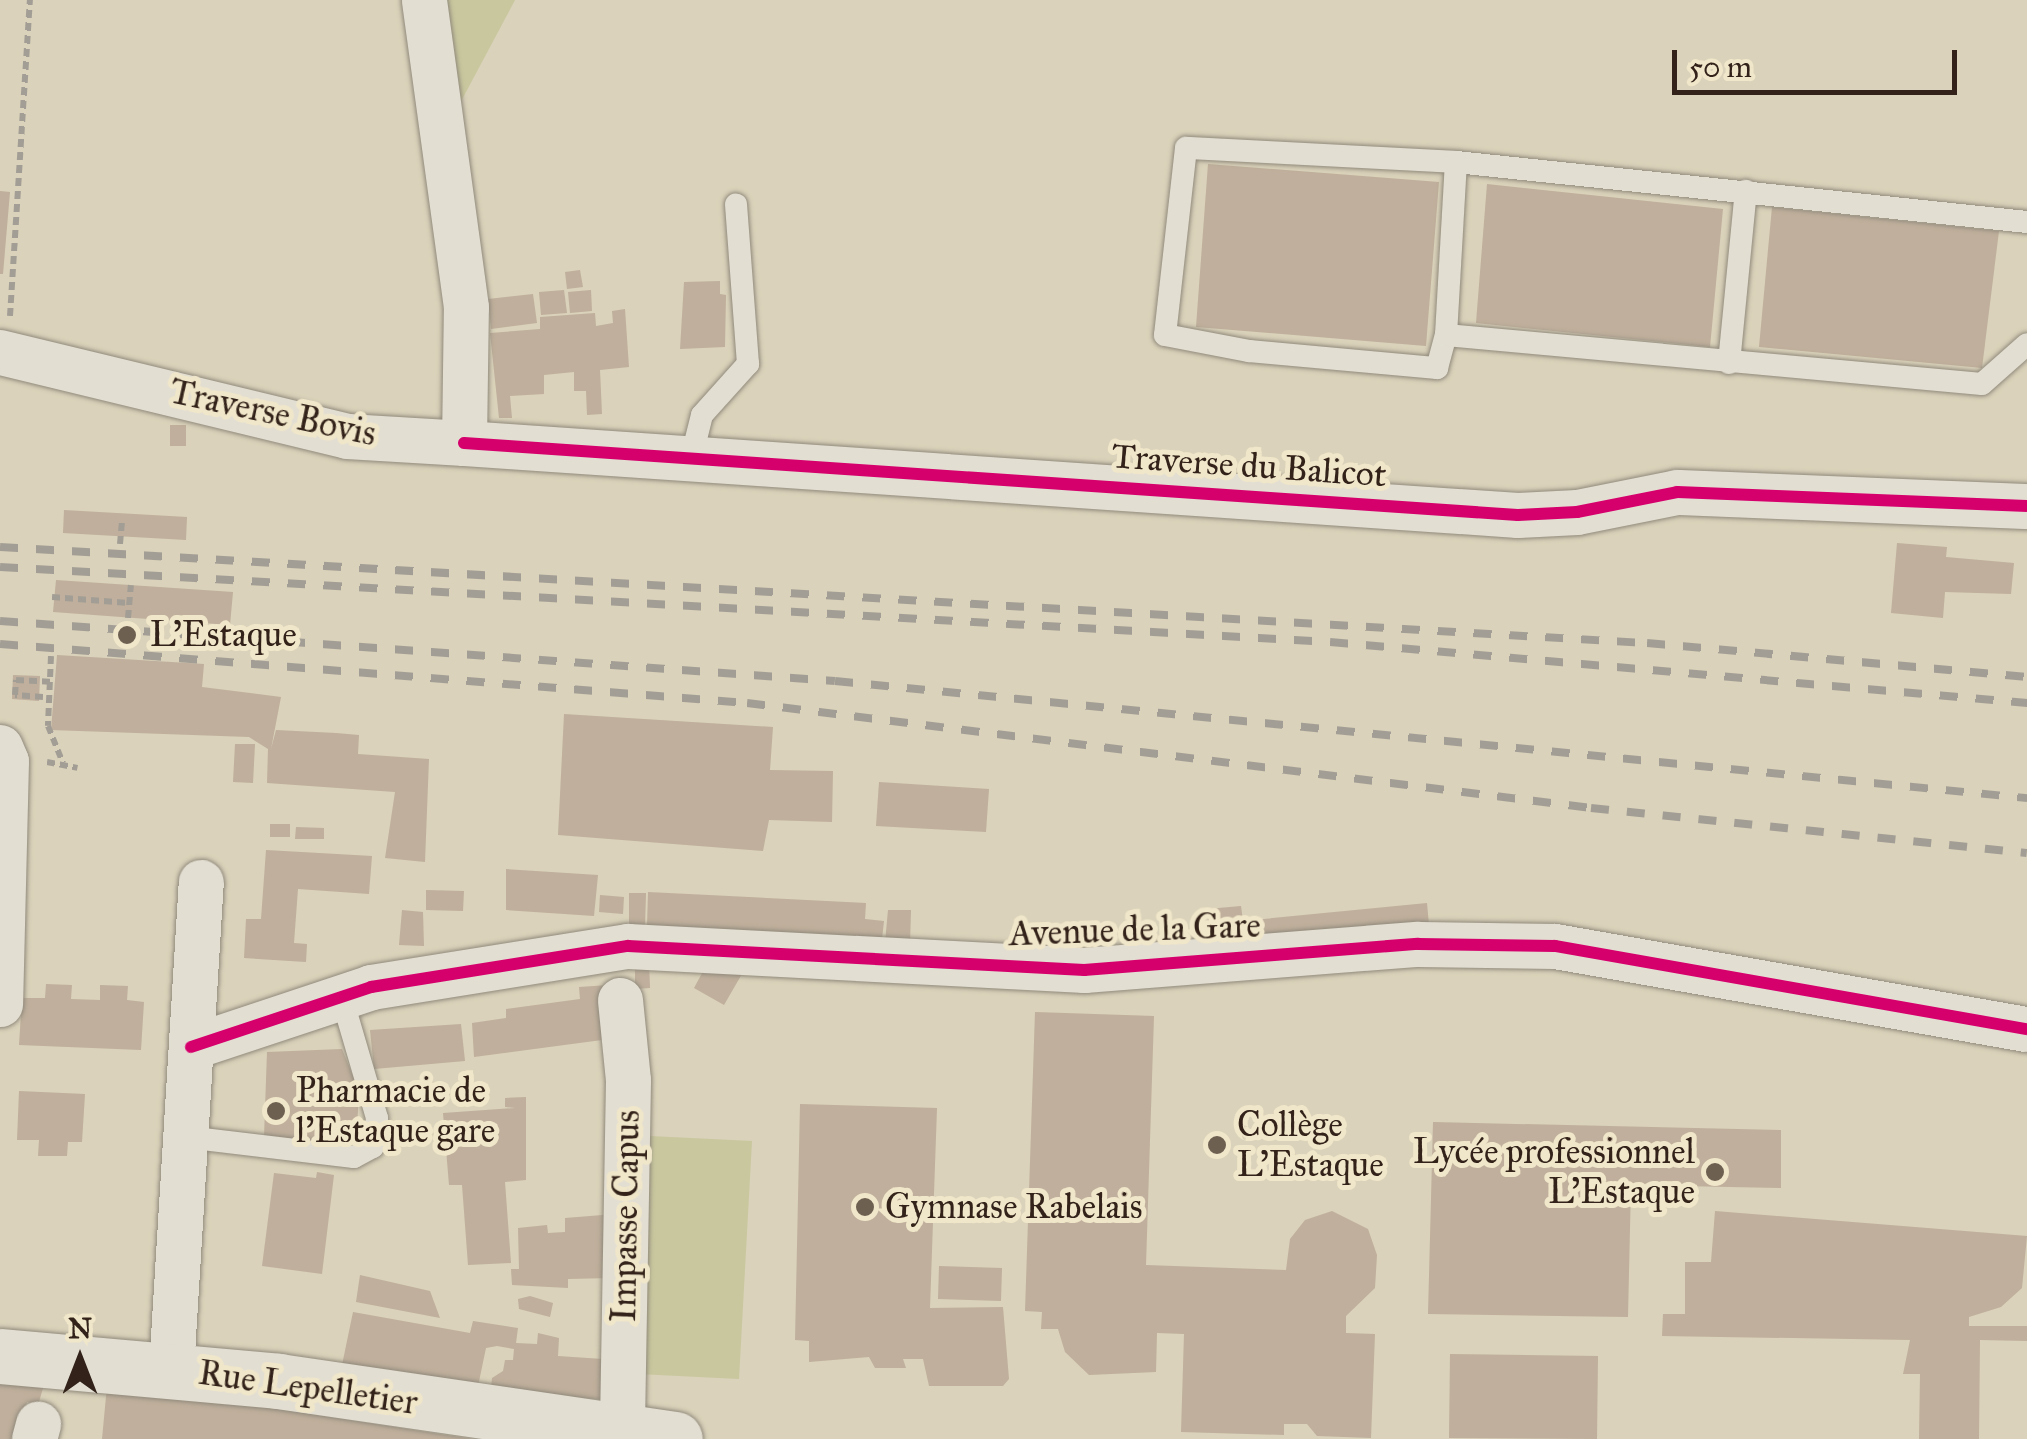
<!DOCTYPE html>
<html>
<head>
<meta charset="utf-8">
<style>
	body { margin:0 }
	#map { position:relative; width:2027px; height:1439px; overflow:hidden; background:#dad2ba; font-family:"IM FELL Great Primer",serif }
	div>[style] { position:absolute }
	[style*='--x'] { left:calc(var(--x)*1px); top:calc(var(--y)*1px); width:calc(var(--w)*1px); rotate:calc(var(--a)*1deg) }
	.green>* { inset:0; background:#c8c79e }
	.building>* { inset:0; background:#bfaf9c }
	.path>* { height:6px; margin-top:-3px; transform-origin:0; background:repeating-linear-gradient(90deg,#a39e95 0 8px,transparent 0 13px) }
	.roads { filter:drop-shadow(0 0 2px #918a7c) drop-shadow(0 0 2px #918a7c) }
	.service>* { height:22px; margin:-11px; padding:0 11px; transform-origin:11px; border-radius:11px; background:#e2ded2 }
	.minor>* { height:45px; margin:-22.5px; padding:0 22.5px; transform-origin:22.5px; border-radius:22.5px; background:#e2ded2 }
	.tertiary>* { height:55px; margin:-27.5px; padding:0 27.5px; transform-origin:27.5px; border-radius:27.5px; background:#e2ded2 }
	.rail>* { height:8px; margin-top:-4px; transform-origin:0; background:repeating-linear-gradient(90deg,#a39e95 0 18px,transparent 0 36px) }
	.cycleway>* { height:12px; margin:-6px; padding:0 6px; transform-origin:6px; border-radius:6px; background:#d6006c }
	.dots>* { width:28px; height:28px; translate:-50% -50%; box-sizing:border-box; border:5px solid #f0e6c9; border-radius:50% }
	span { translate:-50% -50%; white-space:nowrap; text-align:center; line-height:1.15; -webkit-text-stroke:10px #f0e6c9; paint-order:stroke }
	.street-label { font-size:35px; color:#322219 }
	.poi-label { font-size:35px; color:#322219 }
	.left { translate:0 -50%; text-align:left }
	.right { translate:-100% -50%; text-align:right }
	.north { position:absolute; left:30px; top:1309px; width:100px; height:100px; -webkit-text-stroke:8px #f0e6c9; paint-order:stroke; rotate:0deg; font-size:28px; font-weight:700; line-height:40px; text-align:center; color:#322219 }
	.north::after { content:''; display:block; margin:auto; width:35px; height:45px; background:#322219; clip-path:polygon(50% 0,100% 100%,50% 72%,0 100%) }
	.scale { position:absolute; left:1672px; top:50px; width:285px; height:45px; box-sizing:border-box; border:5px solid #322219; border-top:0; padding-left:12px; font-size:30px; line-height:35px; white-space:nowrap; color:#322219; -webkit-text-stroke:8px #f0e6c9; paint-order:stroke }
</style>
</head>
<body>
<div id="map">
	<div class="green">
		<div style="clip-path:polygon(441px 0,515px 0,458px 107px)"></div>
		<div style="clip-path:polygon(650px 1136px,752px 1141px,739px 1379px,638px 1374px)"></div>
	</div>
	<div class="building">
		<div style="clip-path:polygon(1208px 164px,1439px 182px,1426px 346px,1196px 327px)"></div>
		<div style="clip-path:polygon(1487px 184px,1723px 209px,1710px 347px,1476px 323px)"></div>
		<div style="clip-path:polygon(0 191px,10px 192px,3px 274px,0 274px)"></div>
		<div style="clip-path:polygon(1772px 207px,1999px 231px,1982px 368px,1759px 347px)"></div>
		<div style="clip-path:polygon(580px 270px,583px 287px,567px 289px,565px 272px)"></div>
		<div style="clip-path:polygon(720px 281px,720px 294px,726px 295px,725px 347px,680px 349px,684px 282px)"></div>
		<div style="clip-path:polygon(564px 290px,567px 313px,541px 315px,539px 292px)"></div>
		<div style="clip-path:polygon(591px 290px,592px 311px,570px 313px,568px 292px)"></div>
		<div style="clip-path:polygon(533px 294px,537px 323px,491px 329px,488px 299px)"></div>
		<div style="clip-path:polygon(625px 309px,629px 367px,600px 370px,602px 414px,587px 415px,586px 391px,574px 391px,574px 372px,544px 375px,544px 394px,510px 396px,512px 418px,499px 418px,490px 333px,540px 329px,540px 317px,595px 313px,596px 326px,613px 323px,612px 311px)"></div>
		<div style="clip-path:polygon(170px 425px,186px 425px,186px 446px,170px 446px)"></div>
		<div style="clip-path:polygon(64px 510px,187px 517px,186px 540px,63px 533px)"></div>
		<div style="clip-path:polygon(1897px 543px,1947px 547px,1946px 557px,2014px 563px,2011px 594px,1945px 592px,1943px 618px,1891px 613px)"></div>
		<div style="clip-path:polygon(56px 580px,233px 592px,230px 625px,53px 612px)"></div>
		<div style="clip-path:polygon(57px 655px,204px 664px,202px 687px,281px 697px,271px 749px,276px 730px,336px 733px,359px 735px,358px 754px,429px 759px,425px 862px,385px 858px,395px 792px,267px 783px,268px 749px,249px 737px,51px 730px)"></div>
		<div style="clip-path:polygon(13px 675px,40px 676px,39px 701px,12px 699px)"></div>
		<div style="clip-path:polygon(564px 714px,773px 727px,770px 770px,833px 771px,832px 822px,769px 820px,763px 851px,558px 835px)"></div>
		<div style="clip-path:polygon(235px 744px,255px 744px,253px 783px,233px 782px)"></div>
		<div style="clip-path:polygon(879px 782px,989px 789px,986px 832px,876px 826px)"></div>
		<div style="clip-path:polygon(270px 824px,290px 824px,290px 837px,270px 837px)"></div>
		<div style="clip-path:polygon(296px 827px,324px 828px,324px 839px,295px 839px)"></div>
		<div style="clip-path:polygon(266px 850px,372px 856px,369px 894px,298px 889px,294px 943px,307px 944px,306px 962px,244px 958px,246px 919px,261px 919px)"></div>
		<div style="clip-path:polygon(506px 869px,598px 875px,594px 916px,506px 910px)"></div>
		<div style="clip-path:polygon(426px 890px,464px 891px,463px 911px,426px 910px)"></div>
		<div style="clip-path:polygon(648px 892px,866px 903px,865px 919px,884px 921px,882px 939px,647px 926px)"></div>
		<div style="clip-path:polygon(629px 893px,646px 893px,645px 927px,629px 927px)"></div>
		<div style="clip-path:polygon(600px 895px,624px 897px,623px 914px,599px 912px)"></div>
		<div style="clip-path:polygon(1427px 903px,1429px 925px,1197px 939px,1196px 925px,1208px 924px,1207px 909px,1241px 906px,1243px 921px)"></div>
		<div style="clip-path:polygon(402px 910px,423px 912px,424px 946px,399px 945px)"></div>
		<div style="clip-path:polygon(888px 910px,911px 910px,910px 945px,885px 943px)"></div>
		<div style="clip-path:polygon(649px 961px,650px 988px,635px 989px,635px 962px)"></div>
		<div style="clip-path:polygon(707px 964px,746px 967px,724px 1005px,694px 988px)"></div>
		<div style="clip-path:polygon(46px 984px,72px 985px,71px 999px,100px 1000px,100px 985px,128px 986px,127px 1000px,144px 1002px,141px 1050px,19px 1045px,22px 998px,45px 998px)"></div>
		<div style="clip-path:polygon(609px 985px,617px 1038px,474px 1057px,472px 1023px,506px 1018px,506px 1009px,580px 999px,579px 987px)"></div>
		<div style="clip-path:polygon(1035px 1012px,1154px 1016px,1146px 1265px,1286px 1270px,1290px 1239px,1305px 1220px,1332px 1211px,1368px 1229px,1377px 1255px,1375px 1288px,1346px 1316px,1346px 1333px,1375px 1334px,1371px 1438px,1317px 1436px,1307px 1424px,1284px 1424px,1284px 1435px,1181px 1432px,1184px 1334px,1157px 1333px,1156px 1372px,1089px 1375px,1065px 1352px,1058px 1329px,1041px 1329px,1042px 1312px,1025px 1311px)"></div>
		<div style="clip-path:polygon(461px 1024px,465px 1061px,374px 1069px,370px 1030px)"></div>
		<div style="clip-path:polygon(342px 1049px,359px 1091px,356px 1146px,264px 1137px,267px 1052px)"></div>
		<div style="clip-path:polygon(19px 1091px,85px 1094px,82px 1142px,68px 1142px,67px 1156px,38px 1156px,39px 1140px,17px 1140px)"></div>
		<div style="clip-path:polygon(526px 1097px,526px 1180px,505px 1182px,511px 1263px,468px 1265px,462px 1185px,449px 1185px,443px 1113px,515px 1108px,505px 1107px,505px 1098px)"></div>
		<div style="clip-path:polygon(800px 1104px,937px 1108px,930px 1308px,1003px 1307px,1009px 1379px,1003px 1386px,929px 1386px,923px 1359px,903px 1359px,906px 1368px,875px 1368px,869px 1357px,809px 1362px,809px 1341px,795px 1340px)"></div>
		<div style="clip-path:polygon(1433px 1122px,1781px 1130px,1781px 1188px,1631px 1185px,1628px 1317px,1428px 1314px)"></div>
		<div style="clip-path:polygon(317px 1172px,334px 1175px,322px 1274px,262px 1266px,274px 1173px,316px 1178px)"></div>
		<div style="clip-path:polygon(1715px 1211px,2027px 1236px,2022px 1288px,2001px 1307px,1969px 1317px,1969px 1326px,2027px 1326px,2027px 1341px,1980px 1340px,1979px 1439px,1919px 1439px,1920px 1374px,1903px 1374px,1910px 1340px,1662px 1336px,1663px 1314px,1685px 1314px,1685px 1262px,1711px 1262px)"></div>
		<div style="clip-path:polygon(615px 1214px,611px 1278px,568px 1279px,568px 1288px,512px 1285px,511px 1269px,519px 1269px,518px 1228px,547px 1225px,548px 1233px,565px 1232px,565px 1218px)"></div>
		<div style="clip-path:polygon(939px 1266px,1002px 1268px,1001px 1301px,938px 1299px)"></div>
		<div style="clip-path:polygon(360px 1275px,430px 1291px,440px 1318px,356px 1302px)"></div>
		<div style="clip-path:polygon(530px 1296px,553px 1303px,550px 1317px,519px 1309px,518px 1299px)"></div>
		<div style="clip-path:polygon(353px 1312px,470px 1333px,473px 1321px,518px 1328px,516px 1343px,537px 1344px,538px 1333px,559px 1338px,558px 1356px,603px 1359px,605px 1399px,490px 1397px,492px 1378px,503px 1371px,505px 1360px,513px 1360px,514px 1349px,497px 1346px,486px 1348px,477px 1391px,342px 1365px)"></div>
		<div style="clip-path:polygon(1450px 1354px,1598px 1356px,1597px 1439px,1449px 1438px)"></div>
		<div style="clip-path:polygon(0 1380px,44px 1385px,38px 1405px,27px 1402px,19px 1439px,0 1439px)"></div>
		<div style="clip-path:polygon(107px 1386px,175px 1393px,472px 1439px,102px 1439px)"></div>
	</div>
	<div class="path">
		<div style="--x:10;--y:316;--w:317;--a:-86.4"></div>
		<div style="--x:120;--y:544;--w:23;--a:-85"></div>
		<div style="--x:52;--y:597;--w:77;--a:4.5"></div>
		<div style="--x:128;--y:618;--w:33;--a:-85"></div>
		<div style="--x:51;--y:656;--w:70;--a:92.5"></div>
		<div style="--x:48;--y:726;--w:40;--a:68"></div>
		<div style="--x:43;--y:697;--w:28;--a:-176"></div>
		<div style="--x:15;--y:695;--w:15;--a:-86"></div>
		<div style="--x:16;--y:680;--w:34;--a:3"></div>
		<div style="--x:47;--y:762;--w:31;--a:11"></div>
	</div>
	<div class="roads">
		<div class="service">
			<div style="--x:2027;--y:222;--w:574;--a:-174"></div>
			<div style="--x:1456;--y:162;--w:270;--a:-177"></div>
			<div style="--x:1186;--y:148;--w:188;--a:96.4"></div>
			<div style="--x:1165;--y:335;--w:86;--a:10.8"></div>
			<div style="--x:1249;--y:351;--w:189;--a:5.2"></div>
			<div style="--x:1437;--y:368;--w:34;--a:-75"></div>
			<div style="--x:1446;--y:335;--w:538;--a:5.22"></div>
			<div style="--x:1982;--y:384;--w:60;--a:-41.6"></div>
			<div style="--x:1446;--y:335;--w:173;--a:-86.7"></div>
			<div style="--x:1729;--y:363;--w:173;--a:-84.4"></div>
			<div style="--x:691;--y:459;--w:45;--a:-76"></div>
			<div style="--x:702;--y:415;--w:69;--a:-48"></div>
			<div style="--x:748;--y:364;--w:160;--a:-94.3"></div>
			<div style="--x:186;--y:1137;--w:169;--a:6.8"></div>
			<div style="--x:354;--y:1157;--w:21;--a:-28"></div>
			<div style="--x:373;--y:1147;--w:29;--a:-82"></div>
			<div style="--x:377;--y:1118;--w:128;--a:-106.3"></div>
		</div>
		<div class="minor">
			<div style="--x:0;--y:352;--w:357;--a:13.6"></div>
			<div style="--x:347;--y:436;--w:117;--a:3.4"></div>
			<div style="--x:464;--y:443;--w:136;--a:-89.2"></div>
			<div style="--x:466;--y:307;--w:310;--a:-97.8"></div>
			<div style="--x:464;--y:443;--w:1056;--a:3.91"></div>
			<div style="--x:1518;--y:515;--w:59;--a:-2.9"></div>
			<div style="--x:1577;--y:512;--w:102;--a:-11.3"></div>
			<div style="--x:1677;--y:492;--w:350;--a:2.3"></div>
			<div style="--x:0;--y:747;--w:15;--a:67"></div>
			<div style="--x:6;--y:761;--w:243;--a:91.4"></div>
			<div style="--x:620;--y:1000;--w:80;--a:84.3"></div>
			<div style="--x:628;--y:1080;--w:352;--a:91"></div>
			<div style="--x:191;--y:1047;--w:190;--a:-18.4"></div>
			<div style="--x:371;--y:987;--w:260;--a:-9.1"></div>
			<div style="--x:628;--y:946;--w:457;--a:3"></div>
			<div style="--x:1084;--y:970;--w:335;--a:-4.5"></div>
			<div style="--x:1418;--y:944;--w:137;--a:0.8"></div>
			<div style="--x:1555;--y:946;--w:479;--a:10"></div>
			<div style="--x:171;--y:1369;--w:488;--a:-86.5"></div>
			<div style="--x:34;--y:1439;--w:16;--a:-75"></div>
		</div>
		<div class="tertiary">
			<div style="--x:0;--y:1356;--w:279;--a:5.1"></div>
			<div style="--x:278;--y:1381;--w:401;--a:8.3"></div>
		</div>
	</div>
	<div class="rail">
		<div style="--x:0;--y:547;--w:1650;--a:3.34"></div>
		<div style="--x:1647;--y:643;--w:382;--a:5.1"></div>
		<div style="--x:0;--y:567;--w:1332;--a:3.23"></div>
		<div style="--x:1330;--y:642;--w:700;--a:5"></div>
		<div style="--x:0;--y:621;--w:837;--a:4.11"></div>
		<div style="--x:835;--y:681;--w:1198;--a:5.61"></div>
		<div style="--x:0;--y:644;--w:749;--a:4.52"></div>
		<div style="--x:747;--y:703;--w:851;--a:7.09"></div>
		<div style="--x:1591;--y:808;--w:438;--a:5.9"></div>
	</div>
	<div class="cycleway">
		<div style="--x:464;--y:443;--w:1056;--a:3.91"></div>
		<div style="--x:1518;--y:515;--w:59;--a:-2.9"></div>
		<div style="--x:1577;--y:512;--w:102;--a:-11.3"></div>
		<div style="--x:1677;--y:492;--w:350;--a:2.3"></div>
		<div style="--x:191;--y:1047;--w:190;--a:-18.4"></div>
		<div style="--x:371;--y:987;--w:260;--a:-9.1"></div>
		<div style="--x:628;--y:946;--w:457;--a:3"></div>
		<div style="--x:1084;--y:970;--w:335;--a:-4.5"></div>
		<div style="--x:1418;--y:944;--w:137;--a:0.8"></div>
		<div style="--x:1555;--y:946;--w:479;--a:10"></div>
	</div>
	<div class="dots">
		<div style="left:127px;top:635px;background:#6d6051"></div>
		<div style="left:276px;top:1111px;background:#6d6051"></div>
		<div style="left:1217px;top:1145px;background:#6d6051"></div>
		<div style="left:1715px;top:1172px;background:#6d6051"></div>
		<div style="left:865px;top:1207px;background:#6d6051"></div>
	</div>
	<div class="street-label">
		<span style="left:273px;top:413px;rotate:12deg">Traverse Bovis</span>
		<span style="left:1249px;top:466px;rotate:4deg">Traverse du Balicot</span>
		<span style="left:1135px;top:930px;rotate:-2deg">Avenue de la Gare</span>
		<span style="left:626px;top:1216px;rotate:-89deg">Impasse Capus</span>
		<span style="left:308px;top:1388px;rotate:8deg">Rue Lepelletier</span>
	</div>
	<div class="poi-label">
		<span class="left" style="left:150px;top:635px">L'Estaque</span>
		<span class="left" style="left:296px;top:1111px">Pharmacie de<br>l'Estaque gare</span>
		<span class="left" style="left:1237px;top:1145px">Collège<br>L'Estaque</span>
		<span class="right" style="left:1695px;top:1172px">Lycée professionnel<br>L'Estaque</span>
		<span class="left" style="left:885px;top:1207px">Gymnase Rabelais</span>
	</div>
	<div class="north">N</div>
	<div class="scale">50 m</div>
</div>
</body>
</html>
